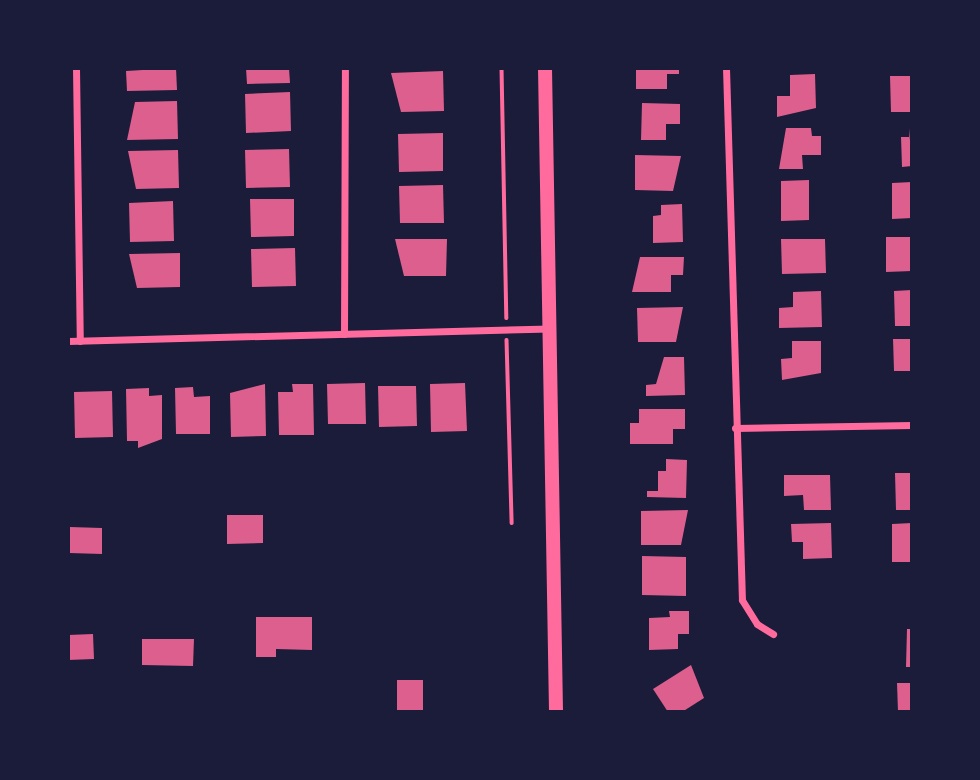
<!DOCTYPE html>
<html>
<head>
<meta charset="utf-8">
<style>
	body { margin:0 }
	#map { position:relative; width:980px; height:780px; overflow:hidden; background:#1b1b3a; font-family:"Roboto Serif",serif }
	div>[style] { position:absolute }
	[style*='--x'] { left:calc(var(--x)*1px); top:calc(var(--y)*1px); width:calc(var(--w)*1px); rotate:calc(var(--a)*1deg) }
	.building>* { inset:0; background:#dd5f8e }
	.path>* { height:3.5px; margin:-1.75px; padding:0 1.75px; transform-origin:1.75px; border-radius:1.75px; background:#ff6b9d }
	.minor>* { height:7px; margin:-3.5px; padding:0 3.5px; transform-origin:3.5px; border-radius:3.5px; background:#ff6b9d }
	.secondary>* { height:14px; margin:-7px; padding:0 7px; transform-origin:7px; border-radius:7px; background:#ff6b9d }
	span { translate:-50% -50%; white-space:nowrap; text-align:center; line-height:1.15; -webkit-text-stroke:5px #1b1b3a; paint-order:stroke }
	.frame { position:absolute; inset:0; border:70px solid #1b1b3a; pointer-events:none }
</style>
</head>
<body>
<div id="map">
	<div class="building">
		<div style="clip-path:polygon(176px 68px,177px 90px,127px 91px,126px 71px)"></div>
		<div style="clip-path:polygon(246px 68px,289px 68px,290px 83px,247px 84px)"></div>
		<div style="clip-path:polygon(636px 68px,679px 68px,679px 74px,667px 74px,667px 89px,636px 89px)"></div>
		<div style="clip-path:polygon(443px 71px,444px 111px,401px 112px,391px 73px)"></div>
		<div style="clip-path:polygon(815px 74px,816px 108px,777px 117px,777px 96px,790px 96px,790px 75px)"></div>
		<div style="clip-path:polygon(890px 76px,912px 76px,912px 112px,891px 112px)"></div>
		<div style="clip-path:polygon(290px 92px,291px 131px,246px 133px,245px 94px)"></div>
		<div style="clip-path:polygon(177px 101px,178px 139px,127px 140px,135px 102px)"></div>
		<div style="clip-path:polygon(642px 103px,680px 104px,680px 124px,666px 124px,666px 140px,641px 140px)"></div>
		<div style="clip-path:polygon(786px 128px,811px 128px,812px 136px,821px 136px,821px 155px,802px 155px,803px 169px,779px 169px)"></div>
		<div style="clip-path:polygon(909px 128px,912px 166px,902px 167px,901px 137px,909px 137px)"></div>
		<div style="clip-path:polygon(443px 133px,443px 171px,399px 172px,398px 134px)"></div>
		<div style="clip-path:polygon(289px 149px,290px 187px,246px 188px,245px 150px)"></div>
		<div style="clip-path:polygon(178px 150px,179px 188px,136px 189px,128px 151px)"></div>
		<div style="clip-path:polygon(635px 155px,681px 156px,673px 191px,635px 190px)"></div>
		<div style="clip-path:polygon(809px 180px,809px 220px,781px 221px,781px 181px)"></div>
		<div style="clip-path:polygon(912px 182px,912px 218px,892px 219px,892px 183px)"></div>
		<div style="clip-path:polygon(443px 185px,444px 223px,400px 223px,399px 186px)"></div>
		<div style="clip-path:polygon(250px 199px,294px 199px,294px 236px,251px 237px)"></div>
		<div style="clip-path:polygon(173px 201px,174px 241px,130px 242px,129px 203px)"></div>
		<div style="clip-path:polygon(682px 204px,683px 242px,653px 243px,653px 216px,661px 215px,661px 205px)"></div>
		<div style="clip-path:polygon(886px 237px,912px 237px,912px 271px,886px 272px)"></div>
		<div style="clip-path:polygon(395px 239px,447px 239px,446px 276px,404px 276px)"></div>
		<div style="clip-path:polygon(781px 239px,825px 239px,826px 273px,782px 274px)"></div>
		<div style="clip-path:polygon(295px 248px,296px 286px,252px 287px,251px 249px)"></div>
		<div style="clip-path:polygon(180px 253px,180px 287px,137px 288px,129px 254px)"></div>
		<div style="clip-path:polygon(640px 257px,684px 257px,683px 275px,671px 275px,671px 292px,632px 292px)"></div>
		<div style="clip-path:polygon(912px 290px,912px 326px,895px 326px,894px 291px)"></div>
		<div style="clip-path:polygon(821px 291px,822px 327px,779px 328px,779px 308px,793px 307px,793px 292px)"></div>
		<div style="clip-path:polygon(683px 307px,676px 342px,638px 342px,637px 308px)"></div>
		<div style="clip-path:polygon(893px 339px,912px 339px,912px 371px,894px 371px)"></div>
		<div style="clip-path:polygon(792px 341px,821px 341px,821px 373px,782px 380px,781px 359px,792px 358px)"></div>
		<div style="clip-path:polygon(664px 357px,684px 357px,685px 395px,646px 396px,646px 385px,656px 384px)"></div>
		<div style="clip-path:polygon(365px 383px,366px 424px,328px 424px,327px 384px)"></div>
		<div style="clip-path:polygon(465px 383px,467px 431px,431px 432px,430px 384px)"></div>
		<div style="clip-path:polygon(265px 384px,266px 436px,231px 437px,230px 393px)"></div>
		<div style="clip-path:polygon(292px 384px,313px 384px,314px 435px,279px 435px,278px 392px,293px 392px)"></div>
		<div style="clip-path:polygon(378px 386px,416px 386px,417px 426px,379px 427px)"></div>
		<div style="clip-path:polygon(193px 387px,194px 397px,210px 396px,210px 434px,176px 434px,175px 388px)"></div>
		<div style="clip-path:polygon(149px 388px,149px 396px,162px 395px,162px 439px,138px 448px,138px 441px,127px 441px,126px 389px)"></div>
		<div style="clip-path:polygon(112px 391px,113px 437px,75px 438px,74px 392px)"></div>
		<div style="clip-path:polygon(639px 409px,685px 409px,685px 429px,673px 429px,673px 444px,630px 444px,630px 423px,639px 423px)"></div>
		<div style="clip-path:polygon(666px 459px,687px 460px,686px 498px,647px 497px,647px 491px,658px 491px,658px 471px,666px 471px)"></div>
		<div style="clip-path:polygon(895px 473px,912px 473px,912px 510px,896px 510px)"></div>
		<div style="clip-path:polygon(784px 475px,830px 475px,831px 510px,804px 510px,803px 495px,784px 496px)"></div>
		<div style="clip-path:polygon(688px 510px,681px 545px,641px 545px,641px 511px)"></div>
		<div style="clip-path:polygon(227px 515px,263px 515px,263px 543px,227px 544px)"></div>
		<div style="clip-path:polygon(831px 523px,832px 558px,803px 559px,803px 542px,792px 542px,791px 524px)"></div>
		<div style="clip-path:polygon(912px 523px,912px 562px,892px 562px,892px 524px)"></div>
		<div style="clip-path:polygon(70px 527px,102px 528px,102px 554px,69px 553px)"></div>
		<div style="clip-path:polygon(642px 556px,686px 557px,686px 596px,642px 595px)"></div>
		<div style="clip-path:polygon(669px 611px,689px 611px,689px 634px,678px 634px,678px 649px,649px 650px,649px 618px,670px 617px)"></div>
		<div style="clip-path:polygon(256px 617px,312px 617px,312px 650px,276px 649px,276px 657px,256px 657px)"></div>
		<div style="clip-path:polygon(907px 629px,912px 629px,912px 667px,906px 667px)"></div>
		<div style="clip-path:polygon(93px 634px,94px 659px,68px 660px,68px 635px)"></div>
		<div style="clip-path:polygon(142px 639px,194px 639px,193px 666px,142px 665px)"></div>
		<div style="clip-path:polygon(691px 665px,704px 698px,682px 712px,668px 712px,653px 689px)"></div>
		<div style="clip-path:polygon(397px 680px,423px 680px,423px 712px,397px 712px)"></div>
		<div style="clip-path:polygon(897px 683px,912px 683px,912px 712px,898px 712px)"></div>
	</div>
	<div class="path">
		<div style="--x:502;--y:68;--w:250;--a:88.9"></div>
		<div style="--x:507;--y:340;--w:183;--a:88.4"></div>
	</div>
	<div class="minor">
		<div style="--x:76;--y:68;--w:273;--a:89.2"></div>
		<div style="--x:726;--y:68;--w:532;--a:88.28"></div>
		<div style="--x:742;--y:600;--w:28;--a:58"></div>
		<div style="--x:757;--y:624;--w:19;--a:32"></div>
		<div style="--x:344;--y:334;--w:266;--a:-89.8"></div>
		<div style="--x:68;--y:341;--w:482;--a:-1.5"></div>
		<div style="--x:735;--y:428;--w:177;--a:-1"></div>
	</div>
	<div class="secondary">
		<div style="--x:545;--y:68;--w:644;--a:89.02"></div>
	</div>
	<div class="frame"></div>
</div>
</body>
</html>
